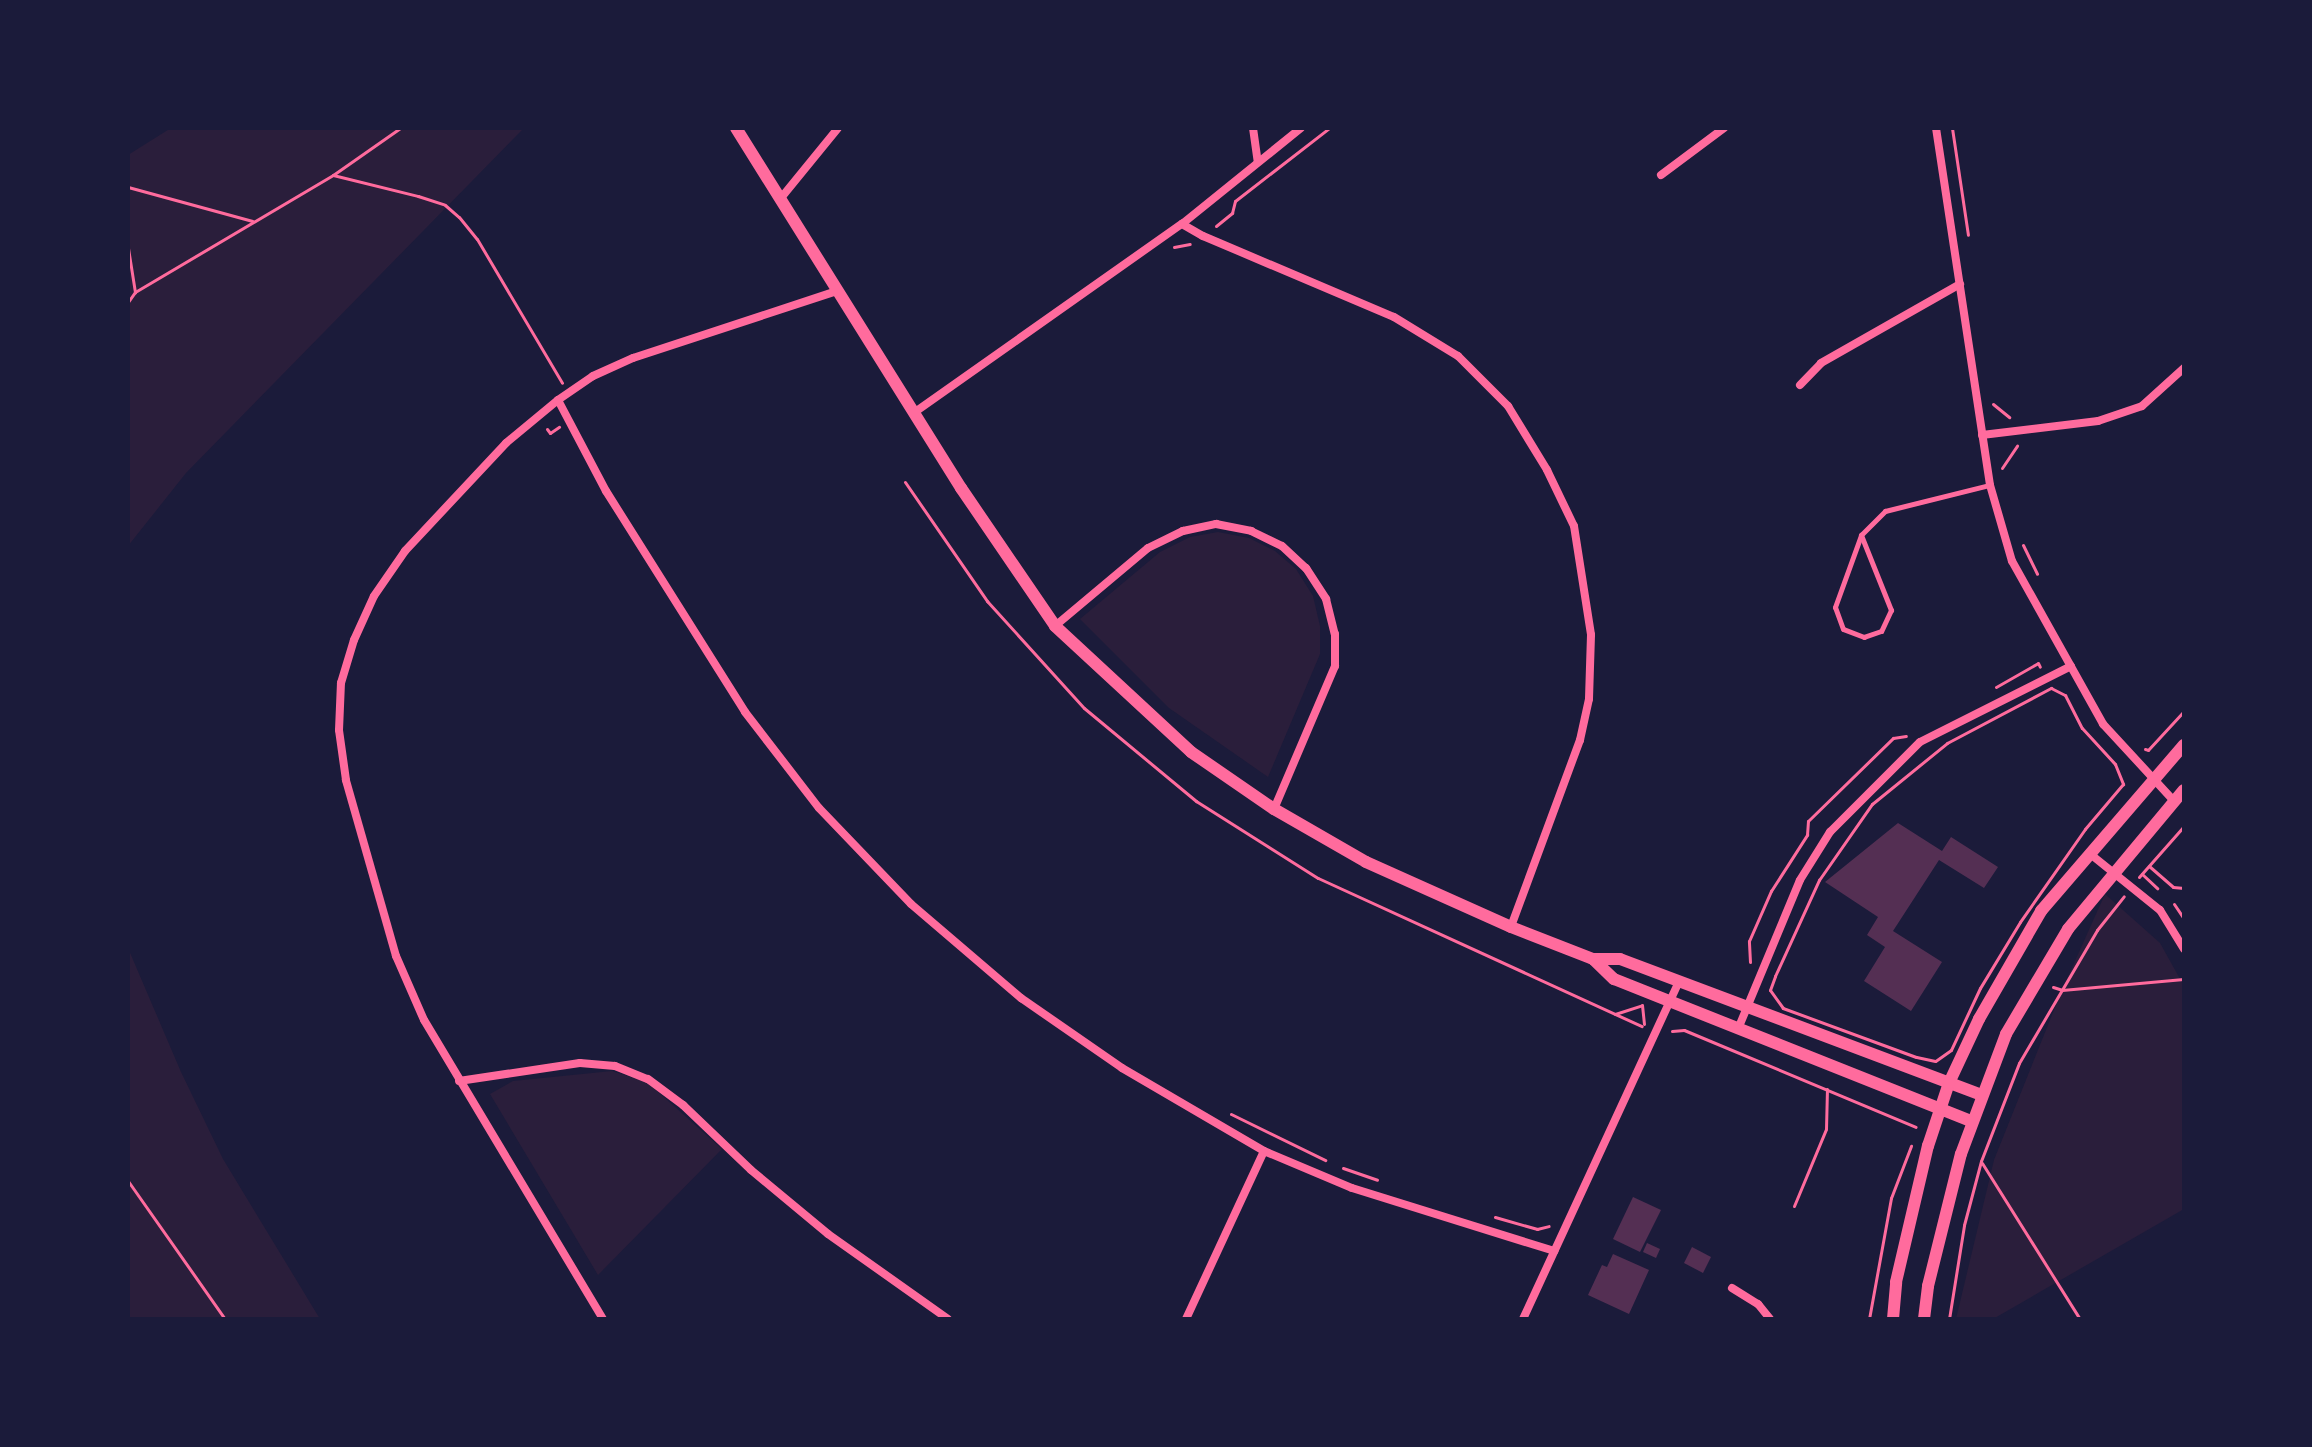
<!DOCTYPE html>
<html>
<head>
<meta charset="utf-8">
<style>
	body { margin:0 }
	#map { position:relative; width:2312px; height:1447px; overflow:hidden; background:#1b1b3a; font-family:Quicksand,sans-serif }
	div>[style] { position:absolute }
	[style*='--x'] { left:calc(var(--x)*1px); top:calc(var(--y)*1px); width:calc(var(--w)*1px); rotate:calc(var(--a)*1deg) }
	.green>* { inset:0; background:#2a1e3b }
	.building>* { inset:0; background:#542f53 }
	.path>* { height:3px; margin:-1.5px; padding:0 1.5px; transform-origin:1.5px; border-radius:1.5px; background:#ff6b9d }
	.service>* { height:5px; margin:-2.5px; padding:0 2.5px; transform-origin:2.5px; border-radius:2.5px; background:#ff6b9d }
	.minor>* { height:8px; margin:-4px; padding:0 4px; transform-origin:4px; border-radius:4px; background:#ff6b9d }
	.tertiary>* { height:12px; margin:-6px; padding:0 6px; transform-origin:6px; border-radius:6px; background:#ff6b9d }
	span { translate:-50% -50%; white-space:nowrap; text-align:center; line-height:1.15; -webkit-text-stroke:6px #1b1b3a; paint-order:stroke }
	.frame { position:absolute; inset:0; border:130px solid #1b1b3a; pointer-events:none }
</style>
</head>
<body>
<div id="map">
	<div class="green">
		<div style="clip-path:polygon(171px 128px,524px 128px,186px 473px,128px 546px,128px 155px)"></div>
		<div style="clip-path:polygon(1218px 532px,1249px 538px,1275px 551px,1296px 569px,1313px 596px,1320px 626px,1320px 654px,1268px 777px,1169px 708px,1080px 619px,1160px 552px,1190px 537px)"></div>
		<div style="clip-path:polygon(2105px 894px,2160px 943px,2184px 986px,2184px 1209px,1993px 1319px,1956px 1319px,1994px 1160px,2062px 990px)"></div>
		<div style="clip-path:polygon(128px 948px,181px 1072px,223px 1159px,320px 1319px,128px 1319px)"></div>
		<div style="clip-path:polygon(612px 1071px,647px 1082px,722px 1149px,598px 1275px,490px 1094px,513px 1081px)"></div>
	</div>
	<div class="building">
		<div style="clip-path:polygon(1898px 823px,1942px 851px,1951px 837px,1998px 867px,1984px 888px,1939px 860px,1893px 931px,1942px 962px,1911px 1011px,1864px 981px,1885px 947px,1867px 935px,1878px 917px,1825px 882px)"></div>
		<div style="clip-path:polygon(1633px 1197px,1661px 1210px,1640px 1252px,1613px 1239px)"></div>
		<div style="clip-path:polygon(1647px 1243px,1660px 1249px,1656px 1258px,1643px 1252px)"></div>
		<div style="clip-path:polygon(1692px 1247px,1711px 1257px,1703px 1273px,1684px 1263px)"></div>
		<div style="clip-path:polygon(1613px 1254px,1649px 1270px,1629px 1314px,1588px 1295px,1602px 1265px,1607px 1267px)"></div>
	</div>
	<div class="path">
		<div style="--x:1952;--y:128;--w:108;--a:81.5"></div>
		<div style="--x:333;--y:175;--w:88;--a:13.9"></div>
		<div style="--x:418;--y:196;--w:28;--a:18"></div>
		<div style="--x:445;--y:205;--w:18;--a:41"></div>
		<div style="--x:459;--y:217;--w:28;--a:51"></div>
		<div style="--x:477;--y:239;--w:167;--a:59.4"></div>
		<div style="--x:128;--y:187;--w:129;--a:15.3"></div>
		<div style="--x:1216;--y:226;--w:21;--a:-39"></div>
		<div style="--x:1232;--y:213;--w:12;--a:-76"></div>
		<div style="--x:1235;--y:201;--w:119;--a:-37.8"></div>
		<div style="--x:1174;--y:247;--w:16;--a:-11"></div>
		<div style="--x:128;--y:248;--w:45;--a:81"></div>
		<div style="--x:128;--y:302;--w:12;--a:-55"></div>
		<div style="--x:135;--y:292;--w:230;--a:-30.6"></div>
		<div style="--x:333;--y:175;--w:82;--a:-35"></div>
		<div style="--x:1993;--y:404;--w:21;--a:39"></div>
		<div style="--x:547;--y:429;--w:5;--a:53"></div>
		<div style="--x:550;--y:433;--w:11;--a:-34"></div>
		<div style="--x:2002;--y:468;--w:27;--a:-56"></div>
		<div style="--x:905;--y:482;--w:145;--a:55.4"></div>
		<div style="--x:987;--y:601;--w:144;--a:47.8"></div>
		<div style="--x:1084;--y:708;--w:146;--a:39.7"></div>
		<div style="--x:1196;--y:801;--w:144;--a:32.3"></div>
		<div style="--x:1318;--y:878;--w:356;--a:24.6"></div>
		<div style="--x:2023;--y:545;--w:32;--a:64"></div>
		<div style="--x:1996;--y:687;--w:48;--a:-29.7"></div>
		<div style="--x:2038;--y:663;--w:4;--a:63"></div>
		<div style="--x:2051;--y:688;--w:16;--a:27"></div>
		<div style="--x:2065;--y:695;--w:37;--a:63"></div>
		<div style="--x:2082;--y:728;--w:49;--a:47.5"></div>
		<div style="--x:2115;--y:764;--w:22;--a:68"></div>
		<div style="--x:2123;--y:784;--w:59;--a:130.2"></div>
		<div style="--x:2085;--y:829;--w:113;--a:125"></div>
		<div style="--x:2020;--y:922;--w:77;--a:121.2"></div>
		<div style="--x:1980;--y:988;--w:68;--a:115.1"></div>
		<div style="--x:1951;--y:1050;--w:19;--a:145"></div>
		<div style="--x:1935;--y:1061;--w:19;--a:-168"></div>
		<div style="--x:1916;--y:1057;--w:142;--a:-159.8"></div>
		<div style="--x:1783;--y:1008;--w:22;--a:-126"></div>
		<div style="--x:1770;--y:990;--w:15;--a:-70"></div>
		<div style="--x:1775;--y:976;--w:106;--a:-65.4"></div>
		<div style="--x:1819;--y:880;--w:93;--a:-55.1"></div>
		<div style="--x:1872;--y:804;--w:97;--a:-39.1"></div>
		<div style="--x:1947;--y:743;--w:118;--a:-27.9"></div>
		<div style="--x:2145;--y:749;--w:3;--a:18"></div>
		<div style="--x:2148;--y:750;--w:53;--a:-47.3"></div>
		<div style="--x:2149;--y:866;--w:32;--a:41"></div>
		<div style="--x:2173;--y:887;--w:11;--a:5"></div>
		<div style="--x:2142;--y:874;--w:21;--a:43"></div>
		<div style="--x:2139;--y:877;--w:68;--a:-48.6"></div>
		<div style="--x:2174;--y:904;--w:18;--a:56"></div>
		<div style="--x:1750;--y:962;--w:21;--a:-93"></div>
		<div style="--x:1749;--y:941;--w:55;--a:-66.3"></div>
		<div style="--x:1771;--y:891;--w:67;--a:-57.3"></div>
		<div style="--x:1807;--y:835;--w:14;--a:-86"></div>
		<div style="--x:1808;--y:821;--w:119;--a:-44.3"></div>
		<div style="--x:1893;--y:738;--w:13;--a:-9"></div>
		<div style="--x:2053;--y:987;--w:9;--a:18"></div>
		<div style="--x:2062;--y:990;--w:122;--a:-5.2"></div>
		<div style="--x:1615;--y:1014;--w:28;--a:-18"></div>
		<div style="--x:1642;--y:1005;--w:19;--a:84"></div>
		<div style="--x:1672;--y:1031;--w:12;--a:-5"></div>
		<div style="--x:1684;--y:1030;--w:251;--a:22.7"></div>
		<div style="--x:1231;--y:1114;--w:105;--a:26.1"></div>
		<div style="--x:1982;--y:1163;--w:184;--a:57.9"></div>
		<div style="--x:1343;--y:1168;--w:36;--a:19"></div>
		<div style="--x:128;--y:1181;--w:169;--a:54.9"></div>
		<div style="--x:1794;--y:1206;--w:83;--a:-67.4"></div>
		<div style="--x:1826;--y:1129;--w:40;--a:-88.6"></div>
		<div style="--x:1495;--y:1217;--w:44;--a:15.9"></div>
		<div style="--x:1537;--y:1229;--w:12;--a:-14"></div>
		<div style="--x:1869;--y:1319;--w:123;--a:-79.7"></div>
		<div style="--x:1891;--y:1198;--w:56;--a:-69"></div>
		<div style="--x:1949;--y:1319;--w:95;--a:-80.9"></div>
		<div style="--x:1964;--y:1225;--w:66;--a:-75.1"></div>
		<div style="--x:1981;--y:1161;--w:105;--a:-68.8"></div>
		<div style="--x:2019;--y:1063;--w:154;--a:-59.6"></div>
		<div style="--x:2097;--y:930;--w:43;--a:-51.5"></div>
	</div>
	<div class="service">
		<div style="--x:1861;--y:535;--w:81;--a:68.2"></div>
		<div style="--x:1891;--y:610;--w:23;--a:115"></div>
		<div style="--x:1881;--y:631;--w:18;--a:161"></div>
		<div style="--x:1864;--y:637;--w:22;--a:-159"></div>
		<div style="--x:1843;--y:629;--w:23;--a:-110"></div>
		<div style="--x:1835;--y:607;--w:77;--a:-70.1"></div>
		<div style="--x:1861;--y:535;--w:34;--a:-45"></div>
		<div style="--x:1885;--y:511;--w:107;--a:-14"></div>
	</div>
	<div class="minor">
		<div style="--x:1253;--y:128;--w:34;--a:82"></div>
		<div style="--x:1936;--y:128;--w:361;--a:81.4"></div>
		<div style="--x:1990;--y:485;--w:79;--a:73.9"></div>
		<div style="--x:2012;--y:561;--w:187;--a:60.8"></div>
		<div style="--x:2103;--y:724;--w:105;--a:47.3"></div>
		<div style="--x:1661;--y:175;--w:79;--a:-36.7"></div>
		<div style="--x:781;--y:198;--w:90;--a:-50.8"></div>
		<div style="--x:1182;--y:224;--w:24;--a:30"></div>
		<div style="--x:1203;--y:236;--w:207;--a:23"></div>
		<div style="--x:1394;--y:317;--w:75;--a:31.4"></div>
		<div style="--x:1458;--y:356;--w:71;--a:45"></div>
		<div style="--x:1508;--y:406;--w:75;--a:58.6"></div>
		<div style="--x:1547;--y:470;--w:62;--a:64.3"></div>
		<div style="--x:1574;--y:526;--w:110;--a:81.1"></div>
		<div style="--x:1591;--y:635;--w:64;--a:91.8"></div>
		<div style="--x:1589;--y:699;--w:42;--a:102.4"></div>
		<div style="--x:1580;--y:740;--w:199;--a:110.3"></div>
		<div style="--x:1800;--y:385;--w:30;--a:-46"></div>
		<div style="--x:1821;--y:363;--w:160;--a:-29.6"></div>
		<div style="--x:558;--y:400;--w:103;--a:62.2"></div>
		<div style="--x:606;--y:491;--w:261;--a:57.8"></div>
		<div style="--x:745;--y:712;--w:121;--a:52.4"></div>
		<div style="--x:819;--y:808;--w:133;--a:46.2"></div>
		<div style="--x:911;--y:904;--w:145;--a:40.5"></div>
		<div style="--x:1021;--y:998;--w:123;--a:34.7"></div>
		<div style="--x:1122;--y:1068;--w:164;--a:30.3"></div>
		<div style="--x:1264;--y:1151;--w:95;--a:22.8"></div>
		<div style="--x:1352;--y:1188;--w:212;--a:17.3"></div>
		<div style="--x:915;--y:412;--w:327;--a:-35.2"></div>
		<div style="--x:1182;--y:224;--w:153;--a:-38.9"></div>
		<div style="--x:1982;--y:435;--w:117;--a:-6.9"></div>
		<div style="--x:2098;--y:421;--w:46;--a:-18.8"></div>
		<div style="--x:2142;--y:406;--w:57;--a:-42.1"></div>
		<div style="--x:1055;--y:626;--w:121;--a:-40"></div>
		<div style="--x:1148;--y:548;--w:39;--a:-26"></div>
		<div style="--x:1183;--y:531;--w:34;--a:-12"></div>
		<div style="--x:1216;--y:524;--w:36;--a:11"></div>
		<div style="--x:1251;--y:531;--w:34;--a:26"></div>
		<div style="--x:1282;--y:546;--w:33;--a:43"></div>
		<div style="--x:1306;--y:568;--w:37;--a:57"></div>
		<div style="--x:1326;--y:599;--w:36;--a:76"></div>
		<div style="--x:1335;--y:634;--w:32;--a:90"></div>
		<div style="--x:1335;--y:666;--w:155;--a:113.1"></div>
		<div style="--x:2089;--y:853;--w:91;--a:38.8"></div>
		<div style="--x:2160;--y:910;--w:46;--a:58.4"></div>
		<div style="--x:1738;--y:1029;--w:161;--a:-67.4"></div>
		<div style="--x:1800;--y:880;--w:57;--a:-58"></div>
		<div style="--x:1830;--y:832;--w:127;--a:-45"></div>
		<div style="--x:1920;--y:742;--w:169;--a:-26.7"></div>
		<div style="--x:459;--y:1081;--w:122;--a:-8.5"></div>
		<div style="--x:580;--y:1063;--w:35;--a:5"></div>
		<div style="--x:615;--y:1066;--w:35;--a:22"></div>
		<div style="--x:648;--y:1079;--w:44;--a:36.6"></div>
		<div style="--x:683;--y:1105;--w:94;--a:43.7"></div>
		<div style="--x:751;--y:1170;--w:100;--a:39.7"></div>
		<div style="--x:828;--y:1234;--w:147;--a:35.3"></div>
		<div style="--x:1732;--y:1288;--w:31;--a:32"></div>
		<div style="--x:1758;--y:1304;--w:19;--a:51"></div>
		<div style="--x:603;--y:1319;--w:348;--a:-120.9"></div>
		<div style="--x:424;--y:1020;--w:70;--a:-113.6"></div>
		<div style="--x:396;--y:956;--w:183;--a:-105.9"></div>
		<div style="--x:346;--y:780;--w:50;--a:-98"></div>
		<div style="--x:339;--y:730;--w:47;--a:-87.6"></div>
		<div style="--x:341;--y:683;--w:45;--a:-73.2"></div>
		<div style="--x:354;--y:640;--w:48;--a:-65.6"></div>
		<div style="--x:374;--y:596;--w:55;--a:-55.4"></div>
		<div style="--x:405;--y:551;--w:148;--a:-46.9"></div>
		<div style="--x:506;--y:443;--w:67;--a:-39.6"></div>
		<div style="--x:558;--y:400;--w:42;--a:-34.4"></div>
		<div style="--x:593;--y:376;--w:44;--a:-24.2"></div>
		<div style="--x:633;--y:358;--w:215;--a:-18.2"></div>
		<div style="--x:1186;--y:1319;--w:185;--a:-65.1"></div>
		<div style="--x:1523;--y:1319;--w:372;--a:-65.2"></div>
	</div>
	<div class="tertiary">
		<div style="--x:736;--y:128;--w:425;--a:58"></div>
		<div style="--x:961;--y:488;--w:167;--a:55.7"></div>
		<div style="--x:1055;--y:626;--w:185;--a:42.8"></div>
		<div style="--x:1191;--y:752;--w:101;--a:34.5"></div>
		<div style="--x:1274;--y:809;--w:106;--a:29.9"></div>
		<div style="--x:1366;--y:862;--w:159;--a:24.1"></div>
		<div style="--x:1511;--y:927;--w:88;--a:21.3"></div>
		<div style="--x:1593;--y:959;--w:27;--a:0"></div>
		<div style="--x:1620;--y:959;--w:386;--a:20.6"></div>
		<div style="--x:1593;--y:959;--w:29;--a:44"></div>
		<div style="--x:1614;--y:979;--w:383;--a:21.7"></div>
		<div style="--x:1893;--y:1319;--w:37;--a:-85"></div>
		<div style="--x:1896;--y:1282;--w:140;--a:-76.8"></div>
		<div style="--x:1928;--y:1146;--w:66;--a:-71.6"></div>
		<div style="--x:1949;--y:1083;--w:71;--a:-64.9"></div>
		<div style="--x:1979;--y:1019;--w:125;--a:-60.1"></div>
		<div style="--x:2041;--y:911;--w:219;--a:-49.3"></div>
		<div style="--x:1924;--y:1319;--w:33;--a:-83"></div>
		<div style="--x:1928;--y:1286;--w:136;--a:-76"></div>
		<div style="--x:1961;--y:1154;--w:128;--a:-69.4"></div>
		<div style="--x:2006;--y:1034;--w:122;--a:-59.4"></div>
		<div style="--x:2068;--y:929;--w:181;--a:-50.2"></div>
	</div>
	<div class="frame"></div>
</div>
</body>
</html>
